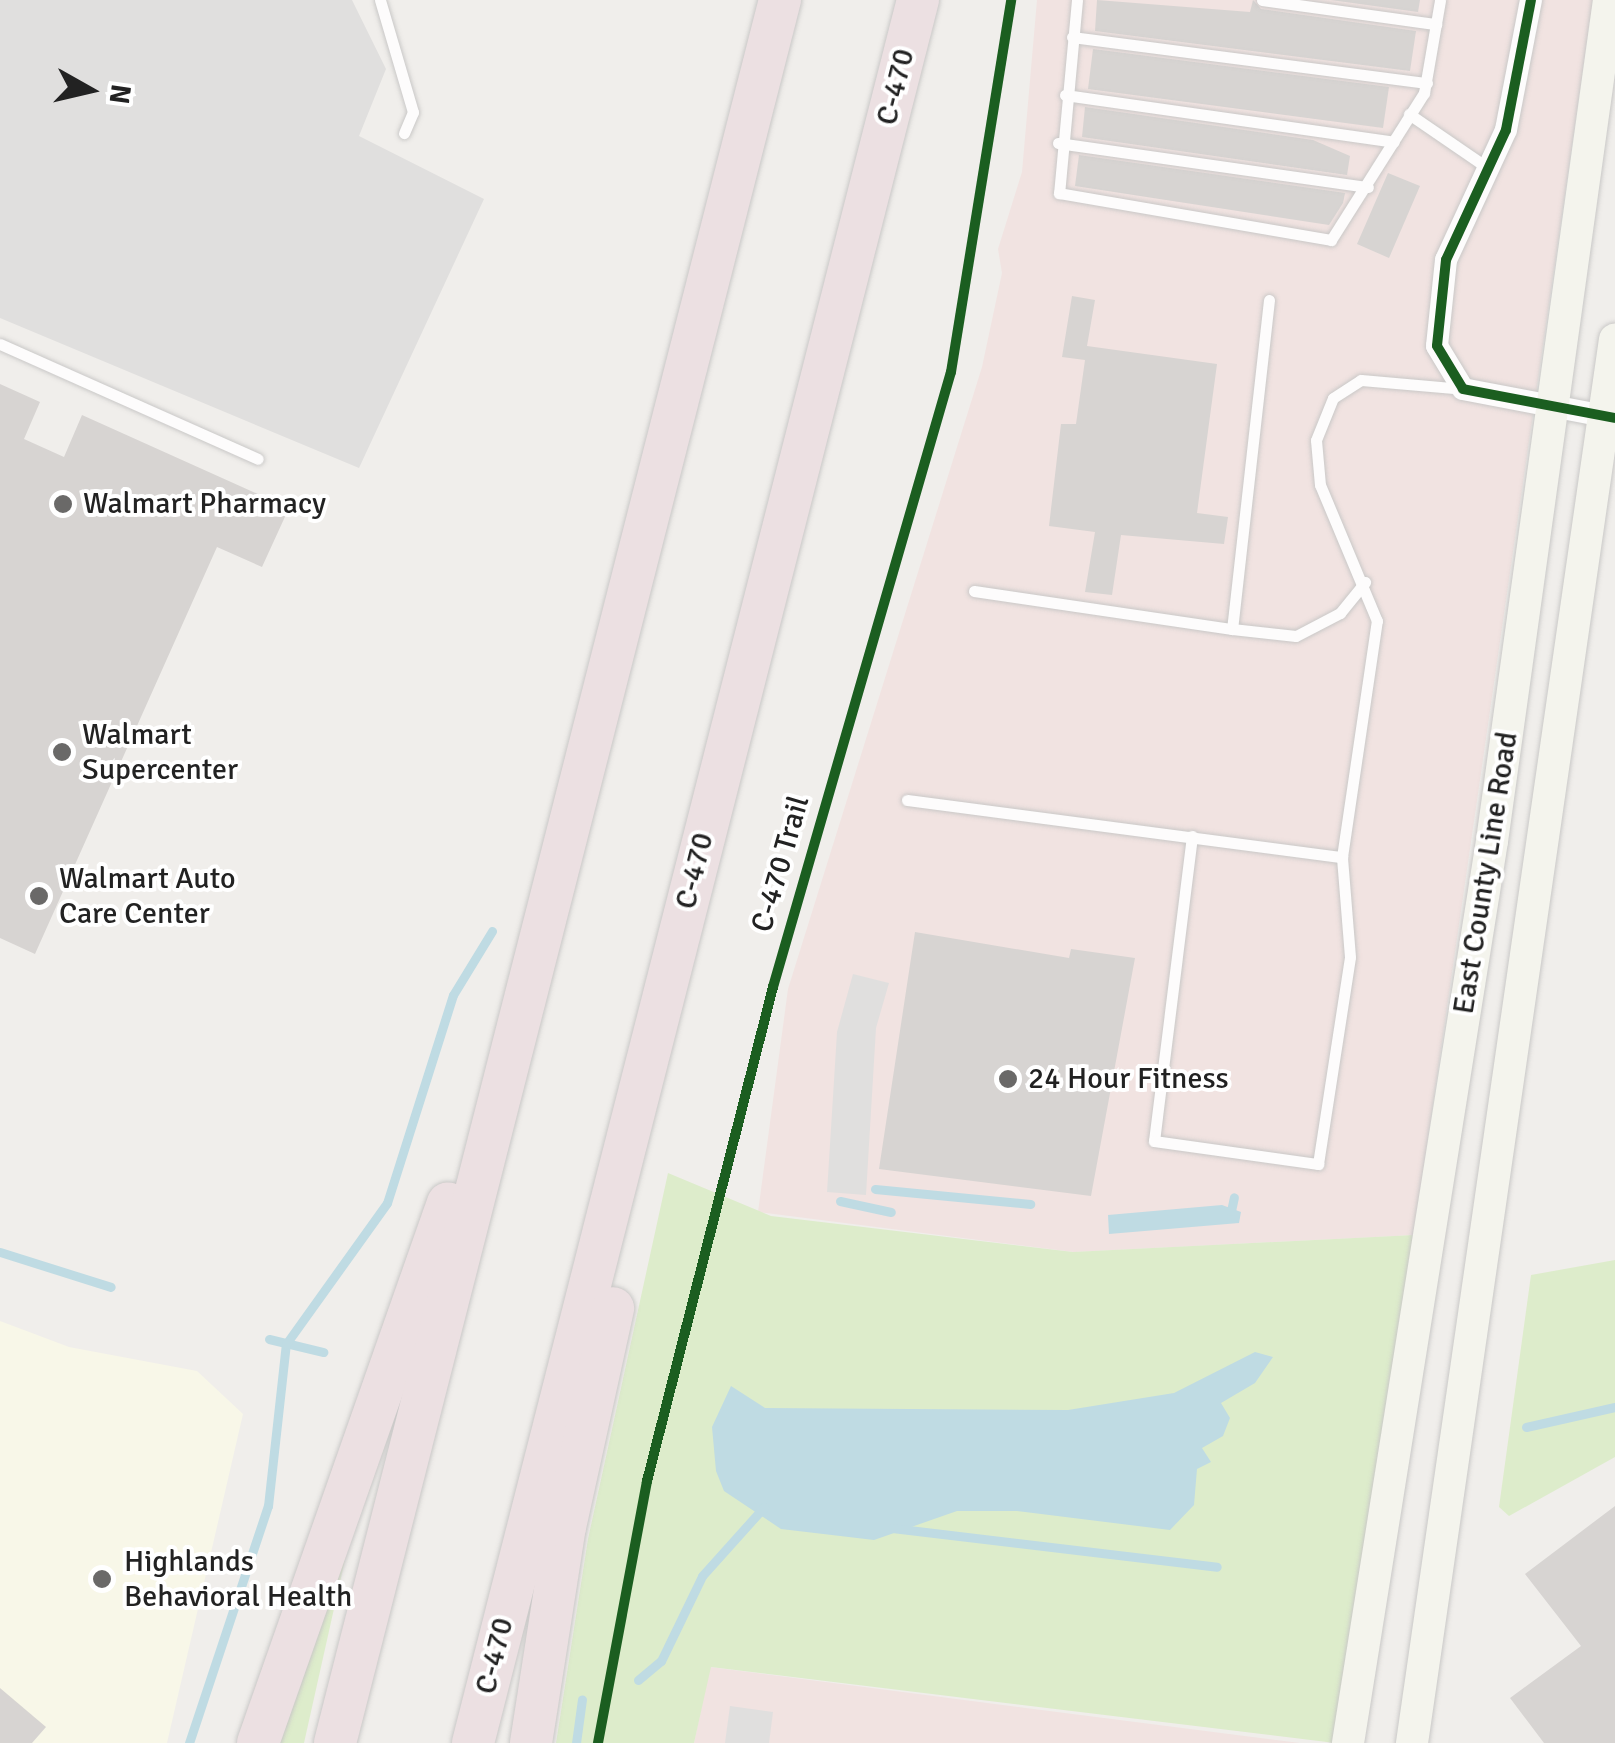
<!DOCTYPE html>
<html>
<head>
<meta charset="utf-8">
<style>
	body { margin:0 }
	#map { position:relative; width:1615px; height:1743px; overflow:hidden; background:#f0eeeb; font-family:Signika,sans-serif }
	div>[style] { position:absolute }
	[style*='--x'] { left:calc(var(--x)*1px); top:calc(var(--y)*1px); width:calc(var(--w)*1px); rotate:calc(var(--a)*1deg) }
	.commercial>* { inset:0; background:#f1e3e1 }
	.education>* { inset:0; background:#f8f7e8 }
	.grass>* { inset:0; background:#ddeccb }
	.parking>* { inset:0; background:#e0dfde }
	.water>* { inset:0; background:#bfdbe3 }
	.stream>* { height:9px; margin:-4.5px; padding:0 4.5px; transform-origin:4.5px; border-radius:4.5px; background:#bfdbe3 }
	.building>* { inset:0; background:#d7d4d2 }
	.roads { filter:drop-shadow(0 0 2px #c9c8c7) drop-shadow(0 0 2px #c9c8c7) }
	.lane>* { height:11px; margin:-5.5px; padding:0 5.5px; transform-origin:5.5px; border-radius:5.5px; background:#fdfcfc }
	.street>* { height:22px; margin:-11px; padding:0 11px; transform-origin:11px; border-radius:11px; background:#fdfcfc }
	.secondary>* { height:32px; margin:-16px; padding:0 16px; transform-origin:16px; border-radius:16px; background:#f4f4ed }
	.highway>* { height:42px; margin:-21px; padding:0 21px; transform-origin:21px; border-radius:21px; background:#ece0e2 }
	.cycleway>* { height:10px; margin:-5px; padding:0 5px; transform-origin:5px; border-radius:5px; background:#1b5e20 }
	.dots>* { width:28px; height:28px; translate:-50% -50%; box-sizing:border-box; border:5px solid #fff; border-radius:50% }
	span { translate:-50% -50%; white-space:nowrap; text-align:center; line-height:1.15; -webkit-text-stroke:8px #fff; paint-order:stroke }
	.street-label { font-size:30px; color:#222 }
	.poi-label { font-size:30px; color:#222 }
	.left { translate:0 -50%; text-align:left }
	.north { position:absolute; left:40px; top:40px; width:100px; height:100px; -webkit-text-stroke:8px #fff; paint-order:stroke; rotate:98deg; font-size:28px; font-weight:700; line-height:40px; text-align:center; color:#222 }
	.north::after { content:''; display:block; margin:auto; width:35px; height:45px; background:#222; clip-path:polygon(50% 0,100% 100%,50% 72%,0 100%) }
</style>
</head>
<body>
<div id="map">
	<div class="commercial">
		<div style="clip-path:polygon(1037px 0,1593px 0,1414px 1235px,1074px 1252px,758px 1212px,788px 989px,982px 367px,1002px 273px,998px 249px,1022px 172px)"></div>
		<div style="clip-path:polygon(710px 1667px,1018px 1707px,1300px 1743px,694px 1743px)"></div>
	</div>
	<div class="education">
		<div style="clip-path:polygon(0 1321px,69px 1347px,197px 1371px,243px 1414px,167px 1743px,0 1743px)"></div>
	</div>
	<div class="grass">
		<div style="clip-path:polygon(668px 1173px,771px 1216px,1073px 1252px,1414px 1235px,1335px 1743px,711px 1667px,694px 1743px,556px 1743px,588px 1539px)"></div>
		<div style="clip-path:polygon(1615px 1260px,1615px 1457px,1509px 1516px,1499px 1507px,1531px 1275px)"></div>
		<div style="clip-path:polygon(348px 1546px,304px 1743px,280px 1743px)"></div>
	</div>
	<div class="parking">
		<div style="clip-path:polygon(0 0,352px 0,386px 69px,359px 136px,484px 199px,359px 468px,0 318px)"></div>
		<div style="clip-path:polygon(853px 974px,889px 983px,876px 1028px,866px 1195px,827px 1192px,837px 1032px)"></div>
		<div style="clip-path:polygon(730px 1706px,773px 1712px,769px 1743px,725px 1743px)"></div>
	</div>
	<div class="water">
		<div style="clip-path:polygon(1222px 1205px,1241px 1212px,1239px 1223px,1109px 1234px,1108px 1215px)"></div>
		<div style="clip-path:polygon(1255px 1352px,1273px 1357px,1255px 1383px,1221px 1403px,1230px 1418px,1223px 1436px,1202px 1448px,1211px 1462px,1197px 1469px,1194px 1505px,1170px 1530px,1017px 1511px,957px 1511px,874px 1540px,781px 1529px,724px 1491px,716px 1471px,712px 1427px,731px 1386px,765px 1408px,1068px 1410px,1174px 1393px)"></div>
	</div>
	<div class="stream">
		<div style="--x:875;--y:1189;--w:156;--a:5.5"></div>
		<div style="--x:840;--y:1201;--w:52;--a:12.2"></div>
		<div style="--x:1231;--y:1211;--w:14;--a:-78"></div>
		<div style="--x:0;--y:1252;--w:116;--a:17.5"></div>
		<div style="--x:269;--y:1339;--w:56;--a:13.5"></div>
		<div style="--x:1526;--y:1427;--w:91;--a:-12.7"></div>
		<div style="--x:892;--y:1528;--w:327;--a:6.8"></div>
		<div style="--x:638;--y:1680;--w:30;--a:-40"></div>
		<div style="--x:661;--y:1661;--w:94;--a:-64.2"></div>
		<div style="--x:702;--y:1576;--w:93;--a:-48.1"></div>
		<div style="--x:189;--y:1743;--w:250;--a:-71.6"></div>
		<div style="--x:268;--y:1506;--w:163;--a:-83.7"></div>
		<div style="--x:286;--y:1344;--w:173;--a:-54.4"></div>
		<div style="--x:387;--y:1203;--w:218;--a:-72.4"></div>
		<div style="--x:453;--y:995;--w:75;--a:-58.6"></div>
		<div style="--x:576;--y:1743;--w:44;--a:-82.2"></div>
	</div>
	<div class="building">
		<div style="clip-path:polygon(1097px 0,1250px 12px,1253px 0,1261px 9px,1416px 31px,1410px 71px,1095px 31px)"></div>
		<div style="clip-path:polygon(1331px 0,1420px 0,1418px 12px)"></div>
		<div style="clip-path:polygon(1093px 49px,1389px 87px,1383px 128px,1088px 89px)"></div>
		<div style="clip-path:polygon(1085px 107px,1313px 140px,1350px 156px,1347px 175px,1082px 137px)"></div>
		<div style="clip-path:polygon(1079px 155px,1345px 193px,1343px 203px,1329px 225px,1075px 186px)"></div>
		<div style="clip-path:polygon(1388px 173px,1420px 186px,1389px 258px,1357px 244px)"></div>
		<div style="clip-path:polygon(1072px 296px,1095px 300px,1087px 346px,1217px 364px,1197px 513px,1228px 517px,1224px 544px,1121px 535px,1112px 595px,1085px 592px,1095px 532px,1049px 526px,1061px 424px,1076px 424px,1085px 360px,1062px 357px)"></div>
		<div style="clip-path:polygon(0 384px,40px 402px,24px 439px,64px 457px,82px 415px,289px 508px,262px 567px,217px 547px,35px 954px,0 938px)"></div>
		<div style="clip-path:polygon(915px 932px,1069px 958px,1071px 949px,1135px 958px,1091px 1196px,879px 1169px)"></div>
		<div style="clip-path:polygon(1615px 1506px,1615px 1743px,1544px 1743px,1510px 1698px,1581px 1646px,1525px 1574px)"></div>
		<div style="clip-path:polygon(0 1688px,46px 1727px,32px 1743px,0 1743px)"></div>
	</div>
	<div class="roads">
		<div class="lane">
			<div style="--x:380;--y:0;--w:117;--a:73.6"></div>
			<div style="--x:413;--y:112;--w:23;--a:113"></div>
			<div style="--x:1077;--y:0;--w:194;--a:95.3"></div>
			<div style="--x:1059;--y:193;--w:276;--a:9.8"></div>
			<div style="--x:1331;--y:240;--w:174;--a:-57.7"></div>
			<div style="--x:1424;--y:93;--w:94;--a:-80.2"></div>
			<div style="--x:1262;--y:0;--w:176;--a:7.9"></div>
			<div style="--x:1072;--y:37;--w:358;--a:7.4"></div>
			<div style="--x:1065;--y:95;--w:332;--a:8.1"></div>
			<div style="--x:1409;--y:114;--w:96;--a:34.4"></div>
			<div style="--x:1058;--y:143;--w:313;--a:8.1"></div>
			<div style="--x:1269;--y:300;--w:331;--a:96.4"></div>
			<div style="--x:1232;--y:629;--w:64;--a:6.2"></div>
			<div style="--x:1296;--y:636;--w:50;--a:-27.6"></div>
			<div style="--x:1340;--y:613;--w:40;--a:-51"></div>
			<div style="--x:0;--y:344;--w:282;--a:24"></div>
			<div style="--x:974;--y:591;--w:261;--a:8.4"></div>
			<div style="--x:907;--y:800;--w:439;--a:7.5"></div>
			<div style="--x:1342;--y:857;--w:239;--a:-81.6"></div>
			<div style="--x:1377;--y:621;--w:147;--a:-112.7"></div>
			<div style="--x:1320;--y:485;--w:45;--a:-95.1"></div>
			<div style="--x:1316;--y:440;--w:45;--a:-68"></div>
			<div style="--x:1333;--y:398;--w:33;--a:-33"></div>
			<div style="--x:1361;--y:380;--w:102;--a:5"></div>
			<div style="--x:1192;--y:836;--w:307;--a:97.1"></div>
			<div style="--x:1154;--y:1141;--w:166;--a:8"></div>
			<div style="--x:1318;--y:1164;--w:209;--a:-81.2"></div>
			<div style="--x:1350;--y:957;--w:100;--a:-94.6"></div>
		</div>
		<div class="street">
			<div style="--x:1531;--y:0;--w:132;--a:100.9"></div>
			<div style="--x:1506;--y:130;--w:143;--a:114.8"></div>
			<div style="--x:1446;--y:260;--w:86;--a:96"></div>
			<div style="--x:1437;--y:346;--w:50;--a:58.8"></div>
			<div style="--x:1463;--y:389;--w:155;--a:10.8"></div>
		</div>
		<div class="secondary">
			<div style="--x:1348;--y:1743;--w:913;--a:-80.93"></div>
			<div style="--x:1492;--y:841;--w:849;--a:-82.08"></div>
			<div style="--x:1412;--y:1743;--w:1418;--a:-81.77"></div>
		</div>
		<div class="highway">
			<div style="--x:258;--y:1743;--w:572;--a:-70.62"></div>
			<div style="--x:335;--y:1743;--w:1799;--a:-75.68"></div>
			<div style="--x:473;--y:1743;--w:1799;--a:-75.68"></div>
			<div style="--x:531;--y:1743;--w:219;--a:-81.1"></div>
			<div style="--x:565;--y:1527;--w:224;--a:-77.6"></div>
		</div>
	</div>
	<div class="cycleway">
		<div style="--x:1531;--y:0;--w:132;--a:100.9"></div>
		<div style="--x:1506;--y:130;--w:143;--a:114.8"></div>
		<div style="--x:1446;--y:260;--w:86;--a:96"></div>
		<div style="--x:1437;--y:346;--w:50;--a:58.8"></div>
		<div style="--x:1463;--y:389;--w:155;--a:10.8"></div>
		<div style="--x:598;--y:1743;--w:267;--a:-79.4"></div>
		<div style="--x:647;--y:1481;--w:510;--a:-75.69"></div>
		<div style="--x:773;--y:987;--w:640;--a:-73.86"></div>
		<div style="--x:951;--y:372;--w:377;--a:-80.8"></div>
	</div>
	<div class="dots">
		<div style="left:63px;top:504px;background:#6a6968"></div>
		<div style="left:62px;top:752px;background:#6a6968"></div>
		<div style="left:39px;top:896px;background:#6a6968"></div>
		<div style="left:1008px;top:1079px;background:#6a6968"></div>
		<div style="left:102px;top:1579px;background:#6a6968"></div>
	</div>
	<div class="street-label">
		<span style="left:896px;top:87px;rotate:-76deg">C-470</span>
		<span style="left:781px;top:864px;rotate:-74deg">C-470 Trail</span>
		<span style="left:695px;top:871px;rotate:-76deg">C-470</span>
		<span style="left:1486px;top:873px;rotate:-81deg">East County Line Road</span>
		<span style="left:495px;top:1656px;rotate:-76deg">C-470</span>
	</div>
	<div class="poi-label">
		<span class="left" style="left:83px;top:504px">Walmart Pharmacy</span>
		<span class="left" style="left:82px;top:752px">Walmart<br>Supercenter</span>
		<span class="left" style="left:59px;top:896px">Walmart Auto<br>Care Center</span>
		<span class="left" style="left:1028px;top:1079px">24 Hour Fitness</span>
		<span class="left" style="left:124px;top:1579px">Highlands<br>Behavioral Health</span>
	</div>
	<div class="north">N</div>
</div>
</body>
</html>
